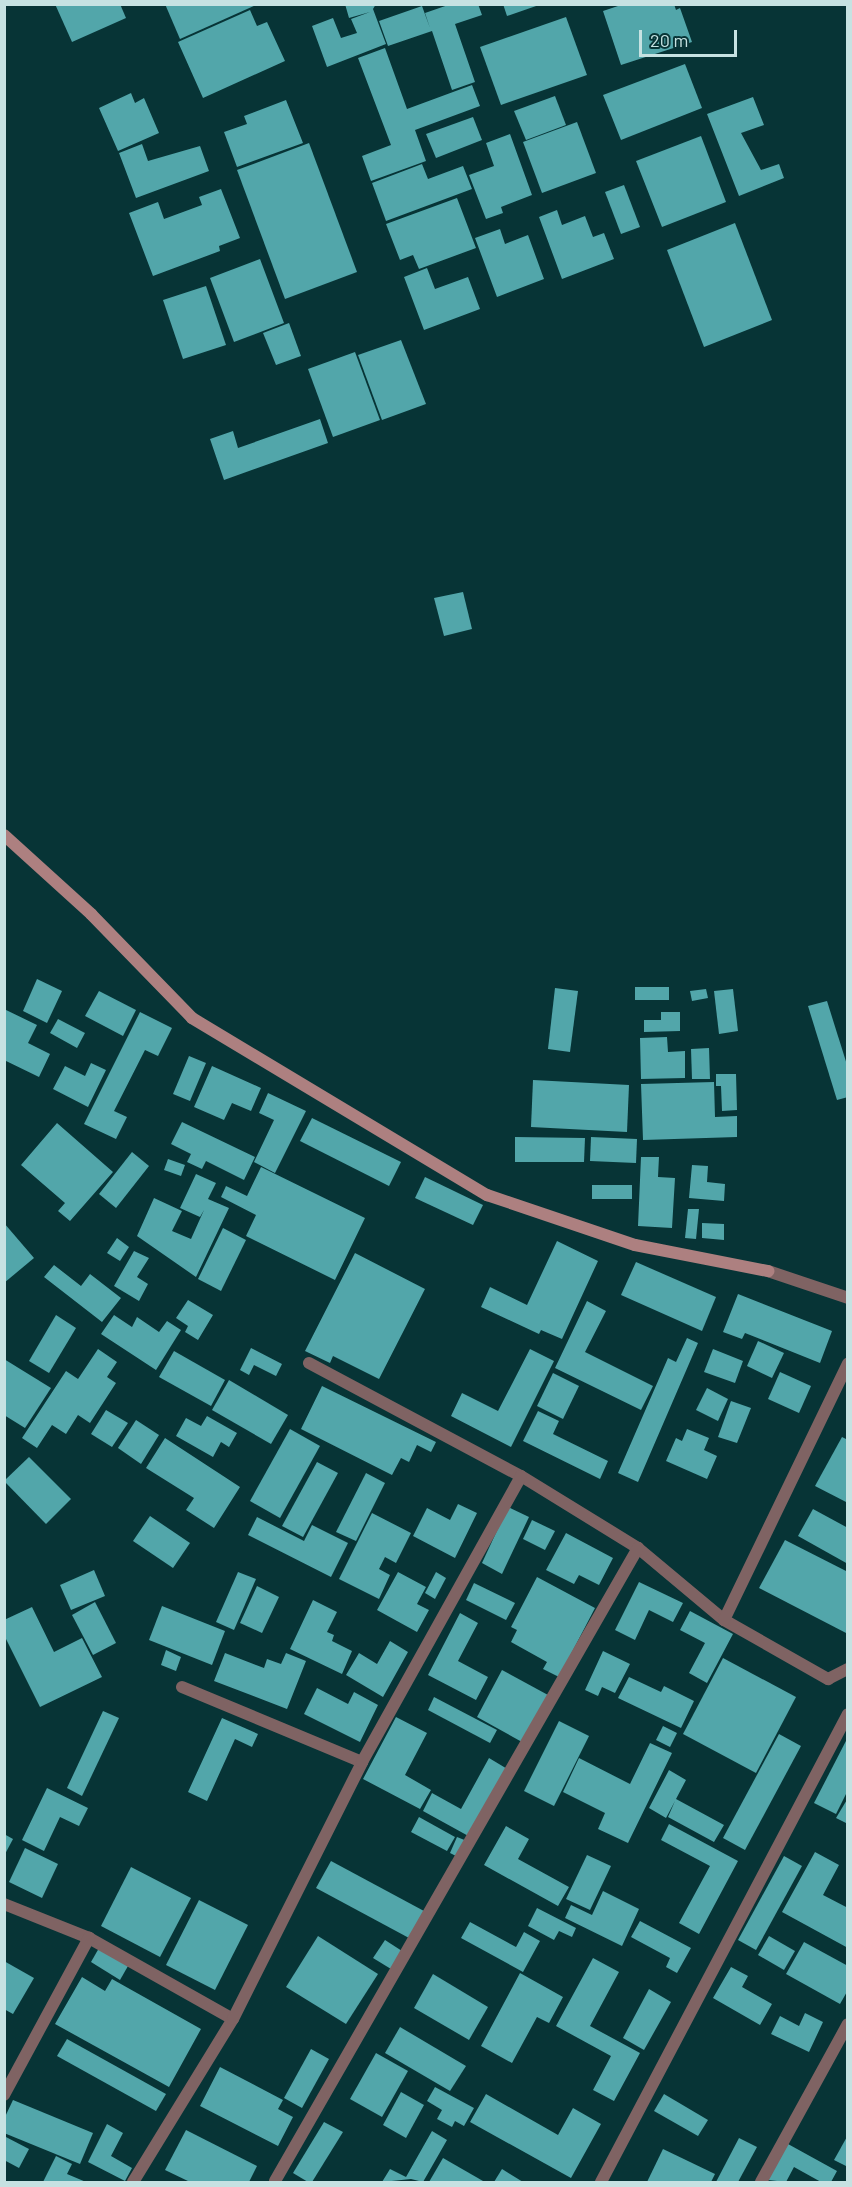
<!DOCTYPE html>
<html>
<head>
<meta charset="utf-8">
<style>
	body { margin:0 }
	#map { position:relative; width:852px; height:2187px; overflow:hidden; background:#073436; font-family:Barlow,sans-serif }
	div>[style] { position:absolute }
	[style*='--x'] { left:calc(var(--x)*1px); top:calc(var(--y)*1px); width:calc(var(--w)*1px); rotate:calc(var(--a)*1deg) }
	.building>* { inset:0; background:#52a6aa }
	.street>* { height:12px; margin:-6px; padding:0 6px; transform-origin:6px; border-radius:6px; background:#7f6363 }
	.secondary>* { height:12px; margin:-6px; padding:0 6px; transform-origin:6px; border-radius:6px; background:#ad8080 }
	span { translate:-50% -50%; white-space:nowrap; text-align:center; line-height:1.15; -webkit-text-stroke:6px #073436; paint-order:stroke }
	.frame { position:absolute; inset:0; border:6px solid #c6e2e2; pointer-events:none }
	.scale { position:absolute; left:639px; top:30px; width:98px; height:27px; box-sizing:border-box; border:3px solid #c6e2e2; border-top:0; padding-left:8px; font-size:18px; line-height:21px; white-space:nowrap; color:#c6e2e2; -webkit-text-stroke:4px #073436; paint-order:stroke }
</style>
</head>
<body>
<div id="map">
	<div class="building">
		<div style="clip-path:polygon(55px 4px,120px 4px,126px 18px,72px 42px)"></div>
		<div style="clip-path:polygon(165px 4px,258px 4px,180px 39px)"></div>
		<div style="clip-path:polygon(345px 4px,376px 4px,373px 9px,386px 44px,327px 67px,312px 26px,333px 18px,341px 38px,357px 33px,351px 19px,370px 12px,349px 18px)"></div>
		<div style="clip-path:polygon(451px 4px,478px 4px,482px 15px,455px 24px,475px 82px,452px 90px,432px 31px,388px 46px,379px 21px,422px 6px,430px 28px,425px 13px)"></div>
		<div style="clip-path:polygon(503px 4px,539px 4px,539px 5px,507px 16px)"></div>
		<div style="clip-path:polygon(624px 4px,674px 4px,676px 10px,680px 8px,692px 42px,621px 65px,603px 11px)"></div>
		<div style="clip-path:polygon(250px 10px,257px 26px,267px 22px,285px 61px,203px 98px,178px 42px)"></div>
		<div style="clip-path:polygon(566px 17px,587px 75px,501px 105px,480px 47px)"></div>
		<div style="clip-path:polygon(385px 48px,407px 109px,472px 85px,480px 106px,415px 130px,426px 161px,371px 181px,362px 156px,391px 145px,358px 58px)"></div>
		<div style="clip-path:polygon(685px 64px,702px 108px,621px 140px,603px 95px)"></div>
		<div style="clip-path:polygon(131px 93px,135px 103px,144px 98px,159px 133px,118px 151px,99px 108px)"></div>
		<div style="clip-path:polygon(555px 96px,566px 125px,526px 140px,514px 111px)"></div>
		<div style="clip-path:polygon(753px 97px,764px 125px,741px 133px,761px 170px,779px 164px,784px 178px,739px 196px,707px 114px)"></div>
		<div style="clip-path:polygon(286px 100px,303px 143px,237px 167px,224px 132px,247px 124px,244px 116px)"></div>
		<div style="clip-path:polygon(473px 117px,482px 140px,436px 158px,426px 134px)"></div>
		<div style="clip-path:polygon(577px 122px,596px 173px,542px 193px,523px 142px)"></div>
		<div style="clip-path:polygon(510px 134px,532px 195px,501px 207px,503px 213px,486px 219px,469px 175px,494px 166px,486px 143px)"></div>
		<div style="clip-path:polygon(701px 136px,726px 202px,662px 227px,636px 161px)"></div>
		<div style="clip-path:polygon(309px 143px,357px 272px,285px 299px,237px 170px)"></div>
		<div style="clip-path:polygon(142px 144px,148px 161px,200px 146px,209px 171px,136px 198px,119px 153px)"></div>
		<div style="clip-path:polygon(422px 164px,428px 179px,463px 166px,472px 189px,386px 221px,372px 183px)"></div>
		<div style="clip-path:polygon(624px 185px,640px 227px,621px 234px,605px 192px)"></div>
		<div style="clip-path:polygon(221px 189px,240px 238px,219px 246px,220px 251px,153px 276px,129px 213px,158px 202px,164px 219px,202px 205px,199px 197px)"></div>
		<div style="clip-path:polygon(457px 198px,476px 248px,419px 269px,413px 255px,400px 260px,386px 224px)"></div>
		<div style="clip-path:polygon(557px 210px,562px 225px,585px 216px,593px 237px,604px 233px,614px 259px,562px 279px,539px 217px)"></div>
		<div style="clip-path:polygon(735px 223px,772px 320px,704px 347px,667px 250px)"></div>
		<div style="clip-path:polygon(500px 229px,505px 244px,528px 235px,544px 279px,497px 297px,475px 238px)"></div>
		<div style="clip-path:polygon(260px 259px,284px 323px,234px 342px,210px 278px)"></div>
		<div style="clip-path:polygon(427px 268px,435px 289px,468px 277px,480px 309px,424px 330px,404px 277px)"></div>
		<div style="clip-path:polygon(206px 286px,226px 345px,183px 359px,163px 300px)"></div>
		<div style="clip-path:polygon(289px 323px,301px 356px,276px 365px,263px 333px)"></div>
		<div style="clip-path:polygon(401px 340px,426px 404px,382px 420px,358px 355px)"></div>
		<div style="clip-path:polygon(355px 352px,380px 420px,333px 437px,308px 369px)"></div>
		<div style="clip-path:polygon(320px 419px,328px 443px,224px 480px,210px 439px,233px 431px,238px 448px)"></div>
		<div style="clip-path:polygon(463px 592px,472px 629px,444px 636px,434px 598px)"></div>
		<div style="clip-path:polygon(37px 979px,62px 991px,47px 1023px,23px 1011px)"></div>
		<div style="clip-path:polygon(635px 987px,669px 987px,669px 1000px,635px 1000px)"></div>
		<div style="clip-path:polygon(555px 988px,578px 991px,570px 1052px,548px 1049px)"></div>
		<div style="clip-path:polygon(706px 989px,708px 998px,692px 1001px,690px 991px)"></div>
		<div style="clip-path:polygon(733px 989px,738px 1031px,719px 1034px,714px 991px)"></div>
		<div style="clip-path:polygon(99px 991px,136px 1010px,123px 1036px,85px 1016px)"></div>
		<div style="clip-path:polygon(827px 1001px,848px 1068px,848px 1097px,837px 1100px,808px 1006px)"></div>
		<div style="clip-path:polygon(4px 1009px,37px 1025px,28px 1043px,50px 1054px,39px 1077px,4px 1060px)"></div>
		<div style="clip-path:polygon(140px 1012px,172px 1028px,158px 1056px,145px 1050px,114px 1111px,127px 1117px,116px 1139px,84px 1124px)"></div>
		<div style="clip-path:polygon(661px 1012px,680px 1012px,680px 1031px,644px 1032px,644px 1020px,661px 1020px)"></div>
		<div style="clip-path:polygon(58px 1019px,85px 1033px,77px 1048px,50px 1033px)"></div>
		<div style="clip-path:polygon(667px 1037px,668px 1052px,685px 1051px,685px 1078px,641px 1079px,640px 1038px)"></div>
		<div style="clip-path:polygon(709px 1048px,710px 1079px,692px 1079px,691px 1049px)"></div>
		<div style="clip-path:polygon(189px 1056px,206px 1063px,190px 1101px,173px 1094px)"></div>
		<div style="clip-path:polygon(91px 1063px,106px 1070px,88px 1107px,53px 1089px,65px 1066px,85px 1076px)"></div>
		<div style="clip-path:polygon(212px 1066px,261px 1088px,251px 1111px,232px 1103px,224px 1120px,194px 1107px)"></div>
		<div style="clip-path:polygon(716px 1074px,736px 1074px,737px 1110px,722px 1111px,721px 1086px,716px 1086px)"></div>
		<div style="clip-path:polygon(533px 1080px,629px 1085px,627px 1132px,531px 1127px)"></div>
		<div style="clip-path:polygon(714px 1082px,715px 1117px,737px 1116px,737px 1137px,643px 1140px,641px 1084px)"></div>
		<div style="clip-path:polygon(268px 1093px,306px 1111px,275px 1173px,254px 1162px,274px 1120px,259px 1113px)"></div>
		<div style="clip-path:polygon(312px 1118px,401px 1162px,389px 1186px,300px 1141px)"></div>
		<div style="clip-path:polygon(182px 1122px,255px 1157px,244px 1180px,206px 1161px,202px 1169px,187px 1162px,191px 1154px,171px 1144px)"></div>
		<div style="clip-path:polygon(57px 1123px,113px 1172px,70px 1221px,58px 1211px,65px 1203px,21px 1165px)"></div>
		<div style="clip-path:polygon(515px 1137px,585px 1138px,584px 1162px,515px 1162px)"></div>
		<div style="clip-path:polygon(591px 1137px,637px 1139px,636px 1163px,590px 1161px)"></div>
		<div style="clip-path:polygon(132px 1152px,149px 1166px,116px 1208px,99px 1194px)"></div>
		<div style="clip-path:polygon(641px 1157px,659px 1157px,658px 1177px,675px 1178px,672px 1228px,638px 1226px)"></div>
		<div style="clip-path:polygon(168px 1159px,185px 1165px,181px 1176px,164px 1170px)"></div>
		<div style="clip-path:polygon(692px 1165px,708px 1166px,707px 1182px,725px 1184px,724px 1201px,689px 1198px)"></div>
		<div style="clip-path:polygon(261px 1167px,365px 1218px,335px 1280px,246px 1236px,256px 1215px,221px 1197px,226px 1186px,247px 1196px)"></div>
		<div style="clip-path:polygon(196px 1174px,216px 1183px,208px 1199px,229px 1208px,196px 1277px,137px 1236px,154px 1198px,182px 1211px,172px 1231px,191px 1239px,204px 1210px,200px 1217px,180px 1208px)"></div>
		<div style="clip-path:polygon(425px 1177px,483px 1205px,473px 1225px,415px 1198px)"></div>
		<div style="clip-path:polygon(592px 1185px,632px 1185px,632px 1199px,592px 1199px)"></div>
		<div style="clip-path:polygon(688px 1209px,699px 1209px,696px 1239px,685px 1238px)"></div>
		<div style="clip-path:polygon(4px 1223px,34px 1258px,4px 1283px)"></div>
		<div style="clip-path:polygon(702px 1223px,724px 1224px,724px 1240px,702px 1238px)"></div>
		<div style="clip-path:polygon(223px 1228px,246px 1240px,221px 1291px,198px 1279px)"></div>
		<div style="clip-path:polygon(117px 1238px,129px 1247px,120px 1261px,107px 1253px)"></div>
		<div style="clip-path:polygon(557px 1241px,598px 1261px,562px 1339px,541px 1330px,539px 1334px,481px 1307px,490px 1287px,527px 1305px)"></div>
		<div style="clip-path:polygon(134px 1251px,149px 1258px,137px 1277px,148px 1284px,139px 1301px,114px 1286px)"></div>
		<div style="clip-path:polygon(355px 1253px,425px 1289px,379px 1379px,333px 1356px,330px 1363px,305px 1351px)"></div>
		<div style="clip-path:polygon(636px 1262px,716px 1297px,702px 1331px,621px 1295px)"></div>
		<div style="clip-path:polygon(54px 1265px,81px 1286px,90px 1274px,121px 1298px,102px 1322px,44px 1277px)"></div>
		<div style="clip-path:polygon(738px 1294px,832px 1331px,820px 1363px,745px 1333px,742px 1339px,723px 1332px)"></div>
		<div style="clip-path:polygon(188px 1300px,213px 1315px,198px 1340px,185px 1332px,188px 1326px,176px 1318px)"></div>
		<div style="clip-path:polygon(587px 1301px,606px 1311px,585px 1352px,653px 1386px,641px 1410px,555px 1368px)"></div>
		<div style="clip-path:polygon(56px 1315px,76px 1328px,49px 1373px,29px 1361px)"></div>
		<div style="clip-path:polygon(114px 1315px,132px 1327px,137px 1317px,159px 1332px,167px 1321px,181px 1330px,156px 1370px,101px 1334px)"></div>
		<div style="clip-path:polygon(687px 1338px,698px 1343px,638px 1482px,618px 1473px,668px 1358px,676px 1362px)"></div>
		<div style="clip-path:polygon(758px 1341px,784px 1353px,772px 1378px,747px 1366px)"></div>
		<div style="clip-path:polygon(251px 1348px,282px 1364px,276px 1376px,254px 1365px,249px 1375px,240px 1370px)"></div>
		<div style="clip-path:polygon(98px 1349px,117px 1362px,107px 1377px,116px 1383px,90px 1423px,78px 1415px,66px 1434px,52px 1425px,37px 1448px,22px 1438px,66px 1371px,78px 1379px)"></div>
		<div style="clip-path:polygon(530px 1349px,554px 1361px,511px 1447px,451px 1416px,462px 1393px,498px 1411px)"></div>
		<div style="clip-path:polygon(713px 1349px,743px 1361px,735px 1383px,704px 1372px)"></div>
		<div style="clip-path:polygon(174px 1351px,225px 1380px,211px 1406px,159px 1377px)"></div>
		<div style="clip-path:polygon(4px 1359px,51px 1388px,25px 1428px,4px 1415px)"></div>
		<div style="clip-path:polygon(780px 1372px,811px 1386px,799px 1413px,768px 1399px)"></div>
		<div style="clip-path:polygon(553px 1373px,579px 1386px,563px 1419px,537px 1406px)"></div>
		<div style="clip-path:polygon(229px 1380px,288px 1415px,271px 1444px,212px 1410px)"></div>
		<div style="clip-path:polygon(322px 1386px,436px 1442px,431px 1452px,417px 1445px,409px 1462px,401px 1458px,392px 1475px,301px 1429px)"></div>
		<div style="clip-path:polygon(707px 1388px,728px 1399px,718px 1421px,696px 1410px)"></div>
		<div style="clip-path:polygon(731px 1401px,751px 1408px,737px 1443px,718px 1437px)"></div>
		<div style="clip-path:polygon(106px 1410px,128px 1423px,112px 1447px,91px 1434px)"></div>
		<div style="clip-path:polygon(538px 1411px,559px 1421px,553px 1434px,608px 1461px,600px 1479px,523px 1441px)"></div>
		<div style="clip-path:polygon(207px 1416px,237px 1433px,229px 1447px,221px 1442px,213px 1457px,176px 1436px,186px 1418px,201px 1426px)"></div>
		<div style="clip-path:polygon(136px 1420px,159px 1435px,141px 1464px,118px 1448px)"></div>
		<div style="clip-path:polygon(290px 1429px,320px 1446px,280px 1518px,250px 1501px)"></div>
		<div style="clip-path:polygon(687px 1429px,709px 1438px,704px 1450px,717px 1456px,707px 1479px,666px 1461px,676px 1438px,682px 1441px)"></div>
		<div style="clip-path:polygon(842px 1437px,848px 1440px,848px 1503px,815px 1486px)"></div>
		<div style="clip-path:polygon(165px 1438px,240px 1487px,214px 1528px,186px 1510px,194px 1498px,146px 1468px)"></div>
		<div style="clip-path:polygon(29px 1457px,71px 1499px,46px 1524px,4px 1481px)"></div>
		<div style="clip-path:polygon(317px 1462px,338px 1473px,303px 1537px,282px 1526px)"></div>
		<div style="clip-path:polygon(366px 1473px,385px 1483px,356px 1541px,336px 1532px)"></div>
		<div style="clip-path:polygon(458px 1504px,477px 1513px,455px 1558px,413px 1536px,427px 1508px,450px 1520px)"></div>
		<div style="clip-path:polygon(508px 1507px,529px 1517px,502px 1574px,482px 1563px)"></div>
		<div style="clip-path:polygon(813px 1509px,848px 1528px,848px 1564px,798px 1536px)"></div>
		<div style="clip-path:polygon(372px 1513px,411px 1533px,396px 1563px,385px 1557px,379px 1569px,390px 1575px,379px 1599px,339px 1579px)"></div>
		<div style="clip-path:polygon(150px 1516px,190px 1543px,173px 1568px,133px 1541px)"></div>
		<div style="clip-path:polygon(257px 1517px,304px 1541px,312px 1525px,348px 1543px,331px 1577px,248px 1535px)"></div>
		<div style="clip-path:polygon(532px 1520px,555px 1531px,545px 1550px,523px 1539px)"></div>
		<div style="clip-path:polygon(566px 1533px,613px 1558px,599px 1585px,579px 1575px,574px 1584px,546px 1570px)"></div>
		<div style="clip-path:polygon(785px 1540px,848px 1572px,848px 1634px,759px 1588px)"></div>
		<div style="clip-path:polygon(94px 1570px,105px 1596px,71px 1610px,60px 1585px)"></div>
		<div style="clip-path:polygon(238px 1572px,256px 1579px,234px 1630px,216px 1622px)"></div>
		<div style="clip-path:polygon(398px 1572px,426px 1587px,417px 1604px,429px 1610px,417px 1632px,377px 1610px)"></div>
		<div style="clip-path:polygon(436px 1572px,446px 1578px,435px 1599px,425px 1593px)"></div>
		<div style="clip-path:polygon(537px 1577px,595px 1608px,559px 1677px,543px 1669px,547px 1662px,511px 1642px,517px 1630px,511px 1627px)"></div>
		<div style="clip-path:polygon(639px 1582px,683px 1603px,673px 1622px,649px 1610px,635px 1640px,615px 1630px)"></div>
		<div style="clip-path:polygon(474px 1583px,515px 1603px,506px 1620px,466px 1600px)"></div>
		<div style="clip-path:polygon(257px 1586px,279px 1597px,262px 1633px,240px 1623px)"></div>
		<div style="clip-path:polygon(313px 1600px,337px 1612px,327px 1632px,334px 1635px,332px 1641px,352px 1651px,342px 1674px,290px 1649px)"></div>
		<div style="clip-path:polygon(95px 1602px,116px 1643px,93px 1655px,72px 1615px)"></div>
		<div style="clip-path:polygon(162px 1606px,225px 1631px,212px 1665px,149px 1640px)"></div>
		<div style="clip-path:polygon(32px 1607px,54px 1652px,82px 1638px,102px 1677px,40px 1707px,4px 1635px,4px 1620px)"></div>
		<div style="clip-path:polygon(690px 1611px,733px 1634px,707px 1683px,689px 1673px,705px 1643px,680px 1630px)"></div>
		<div style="clip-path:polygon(460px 1613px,478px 1623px,458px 1661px,488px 1677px,476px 1700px,428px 1675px)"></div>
		<div style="clip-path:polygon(390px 1641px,408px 1652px,383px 1697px,346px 1675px,359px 1653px,377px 1664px)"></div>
		<div style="clip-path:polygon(166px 1650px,181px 1657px,176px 1671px,161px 1665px)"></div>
		<div style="clip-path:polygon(603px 1651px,630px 1664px,615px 1693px,602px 1687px,598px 1696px,585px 1690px)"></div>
		<div style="clip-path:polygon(225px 1653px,264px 1668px,267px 1659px,281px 1664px,286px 1653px,306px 1661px,287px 1709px,214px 1681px)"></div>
		<div style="clip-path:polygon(723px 1658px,796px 1697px,756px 1773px,683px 1734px)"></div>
		<div style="clip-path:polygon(502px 1670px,548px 1695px,522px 1742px,477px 1717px)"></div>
		<div style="clip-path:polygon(629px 1677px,661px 1692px,664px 1686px,694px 1701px,681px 1728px,618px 1698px)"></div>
		<div style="clip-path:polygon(317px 1688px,348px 1704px,354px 1692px,378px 1705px,360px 1742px,304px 1714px)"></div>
		<div style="clip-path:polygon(434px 1697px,497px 1730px,490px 1743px,428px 1710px)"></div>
		<div style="clip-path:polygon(103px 1711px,119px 1718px,82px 1796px,67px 1788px)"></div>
		<div style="clip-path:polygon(396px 1717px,427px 1733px,405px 1775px,431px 1790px,420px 1809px,363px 1779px)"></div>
		<div style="clip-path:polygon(222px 1718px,258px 1734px,252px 1747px,235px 1739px,207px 1801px,188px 1792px)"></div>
		<div style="clip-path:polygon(559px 1721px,589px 1736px,554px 1806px,524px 1791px)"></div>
		<div style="clip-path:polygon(663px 1726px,677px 1733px,670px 1747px,656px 1740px)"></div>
		<div style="clip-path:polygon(779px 1734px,801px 1746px,745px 1850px,723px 1838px)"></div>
		<div style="clip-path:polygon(848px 1737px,848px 1790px,836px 1814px,814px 1803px)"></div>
		<div style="clip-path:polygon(650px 1743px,672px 1753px,628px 1843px,598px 1829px,605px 1813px,563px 1792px,579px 1758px,630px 1784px)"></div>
		<div style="clip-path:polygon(489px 1758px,509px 1770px,472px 1838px,423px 1811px,432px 1793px,461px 1809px)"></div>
		<div style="clip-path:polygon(669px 1770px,686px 1780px,676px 1799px,724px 1825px,714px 1842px,668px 1817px,675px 1801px,666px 1818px,649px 1808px)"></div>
		<div style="clip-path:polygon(47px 1788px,88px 1808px,79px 1826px,60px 1817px,44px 1851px,22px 1840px)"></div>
		<div style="clip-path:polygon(848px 1798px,848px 1824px,836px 1818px)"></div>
		<div style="clip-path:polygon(419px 1817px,455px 1837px,447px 1851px,411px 1832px)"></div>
		<div style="clip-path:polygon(669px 1824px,738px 1861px,699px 1934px,679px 1923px,710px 1866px,661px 1840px)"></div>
		<div style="clip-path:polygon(506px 1826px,529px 1839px,518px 1859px,569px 1887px,558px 1906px,484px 1865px)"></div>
		<div style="clip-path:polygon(4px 1834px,13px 1839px,4px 1856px)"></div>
		<div style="clip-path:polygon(457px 1837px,467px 1841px,460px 1858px,450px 1853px)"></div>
		<div style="clip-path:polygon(25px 1848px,58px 1864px,42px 1898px,9px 1882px)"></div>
		<div style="clip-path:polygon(815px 1852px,839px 1865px,823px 1895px,848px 1908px,848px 1948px,782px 1912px)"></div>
		<div style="clip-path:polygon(587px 1855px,611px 1866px,590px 1910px,566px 1899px)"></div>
		<div style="clip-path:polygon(784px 1856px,802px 1866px,756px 1950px,738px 1940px)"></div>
		<div style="clip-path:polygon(331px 1861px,424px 1911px,409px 1938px,316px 1888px)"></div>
		<div style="clip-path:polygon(131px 1867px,191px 1898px,160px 1957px,101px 1926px)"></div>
		<div style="clip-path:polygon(603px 1891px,639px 1909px,622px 1946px,565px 1918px,571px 1905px,592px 1915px)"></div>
		<div style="clip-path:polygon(199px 1900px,248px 1925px,215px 1990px,166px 1965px)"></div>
		<div style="clip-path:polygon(537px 1908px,576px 1928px,572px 1937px,559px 1931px,554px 1940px,528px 1926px)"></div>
		<div style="clip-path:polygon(640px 1921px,691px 1948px,677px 1973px,666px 1967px,670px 1958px,631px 1937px)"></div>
		<div style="clip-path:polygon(470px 1922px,516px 1947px,524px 1932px,540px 1941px,523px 1972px,461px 1938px)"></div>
		<div style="clip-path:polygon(318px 1936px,378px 1974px,346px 2024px,286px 1987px)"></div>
		<div style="clip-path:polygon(769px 1936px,795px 1951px,784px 1970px,758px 1955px)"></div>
		<div style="clip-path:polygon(385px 1940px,402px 1951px,391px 1969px,373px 1958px)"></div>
		<div style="clip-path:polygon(804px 1942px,848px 1966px,848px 1990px,840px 2004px,786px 1974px)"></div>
		<div style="clip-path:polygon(99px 1948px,128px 1966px,120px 1980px,91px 1962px)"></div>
		<div style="clip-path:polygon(593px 1958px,619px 1972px,590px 2026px,640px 2053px,614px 2101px,593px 2090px,611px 2056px,556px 2026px)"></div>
		<div style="clip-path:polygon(4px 1961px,34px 1978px,13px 2014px,4px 2009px)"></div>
		<div style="clip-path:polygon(731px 1967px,748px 1976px,742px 1987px,772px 2004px,760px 2025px,713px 1998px)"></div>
		<div style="clip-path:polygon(520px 1973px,563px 1997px,549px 2023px,537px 2017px,512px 2063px,481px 2046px)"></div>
		<div style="clip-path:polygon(433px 1974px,488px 2007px,469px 2040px,414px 2008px)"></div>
		<div style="clip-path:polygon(82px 1977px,105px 1991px,112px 1979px,201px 2029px,169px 2087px,55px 2024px)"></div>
		<div style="clip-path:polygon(649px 1989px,671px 2002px,644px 2050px,623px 2038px)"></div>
		<div style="clip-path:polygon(805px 2013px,823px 2022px,809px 2052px,771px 2034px,780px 2016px,799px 2026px)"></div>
		<div style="clip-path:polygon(400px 2027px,466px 2066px,450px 2091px,385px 2053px)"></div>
		<div style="clip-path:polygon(67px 2039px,166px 2094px,156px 2111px,57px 2056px)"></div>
		<div style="clip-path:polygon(311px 2049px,329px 2059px,302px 2108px,284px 2098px)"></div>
		<div style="clip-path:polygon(376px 2053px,408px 2071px,382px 2117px,350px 2099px)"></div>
		<div style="clip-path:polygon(220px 2067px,283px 2100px,278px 2109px,293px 2117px,278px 2146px,200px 2106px)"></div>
		<div style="clip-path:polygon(435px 2087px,474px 2108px,464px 2126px,455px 2121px,452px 2127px,437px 2119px,442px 2110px,427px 2101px)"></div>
		<div style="clip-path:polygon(401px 2092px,424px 2105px,406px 2138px,383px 2125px)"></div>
		<div style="clip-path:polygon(486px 2094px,558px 2135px,573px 2108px,601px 2124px,571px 2178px,470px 2122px)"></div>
		<div style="clip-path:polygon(664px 2094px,708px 2120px,698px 2136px,654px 2111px)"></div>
		<div style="clip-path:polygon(13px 2100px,93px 2133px,80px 2164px,4px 2133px,4px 2119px)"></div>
		<div style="clip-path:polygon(324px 2122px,343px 2132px,312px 2182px,308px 2182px,293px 2173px)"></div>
		<div style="clip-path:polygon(107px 2124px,123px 2133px,111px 2156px,132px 2168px,125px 2181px,88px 2162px)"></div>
		<div style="clip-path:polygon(186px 2130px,257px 2166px,249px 2182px,190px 2182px,165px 2170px)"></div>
		<div style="clip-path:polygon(432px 2131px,447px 2140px,423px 2182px,411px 2179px,382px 2182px,390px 2169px,406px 2177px)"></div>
		<div style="clip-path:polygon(848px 2135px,848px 2167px,834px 2160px)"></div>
		<div style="clip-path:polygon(4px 2136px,29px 2149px,19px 2168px,4px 2160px)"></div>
		<div style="clip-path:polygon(739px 2138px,757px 2147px,738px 2182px,716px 2182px)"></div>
		<div style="clip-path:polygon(788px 2144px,837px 2171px,831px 2182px,821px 2182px,794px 2167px,786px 2182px,768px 2180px)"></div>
		<div style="clip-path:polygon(663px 2149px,715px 2174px,711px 2182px,647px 2182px)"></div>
		<div style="clip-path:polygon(56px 2156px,72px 2164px,67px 2174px,86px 2182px,43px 2182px)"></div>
		<div style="clip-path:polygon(443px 2158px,483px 2181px,482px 2182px,429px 2182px)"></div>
		<div style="clip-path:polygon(502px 2169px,523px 2182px,494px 2182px)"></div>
	</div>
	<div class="street">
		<div style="--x:768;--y:1271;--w:84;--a:18.6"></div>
		<div style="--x:309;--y:1363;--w:240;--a:28.1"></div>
		<div style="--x:521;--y:1476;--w:137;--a:31.6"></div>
		<div style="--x:638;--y:1548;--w:112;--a:39.9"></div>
		<div style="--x:724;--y:1620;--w:120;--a:29.6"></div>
		<div style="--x:828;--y:1679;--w:22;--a:-27"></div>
		<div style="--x:724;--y:1620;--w:285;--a:-64.2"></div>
		<div style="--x:182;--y:1687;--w:195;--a:22.6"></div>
		<div style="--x:4;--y:1904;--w:92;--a:21.8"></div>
		<div style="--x:89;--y:1938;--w:165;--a:29.4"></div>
		<div style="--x:4;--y:2095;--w:179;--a:-61.6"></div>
		<div style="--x:275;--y:2181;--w:730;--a:-60.17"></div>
		<div style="--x:133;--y:2182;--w:191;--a:-58.5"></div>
		<div style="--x:233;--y:2019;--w:288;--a:-63.3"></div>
		<div style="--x:362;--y:1762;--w:327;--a:-60.9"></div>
		<div style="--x:601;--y:2182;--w:529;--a:-62.18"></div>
		<div style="--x:761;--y:2182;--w:180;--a:-61.2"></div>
	</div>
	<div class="secondary">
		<div style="--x:4;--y:835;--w:118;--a:42.2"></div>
		<div style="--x:91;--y:914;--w:145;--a:45.8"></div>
		<div style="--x:192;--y:1018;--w:344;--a:31"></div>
		<div style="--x:487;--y:1195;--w:156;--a:18.7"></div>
		<div style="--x:635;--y:1245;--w:136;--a:11.1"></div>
	</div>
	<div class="frame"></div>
	<div class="scale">20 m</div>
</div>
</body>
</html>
